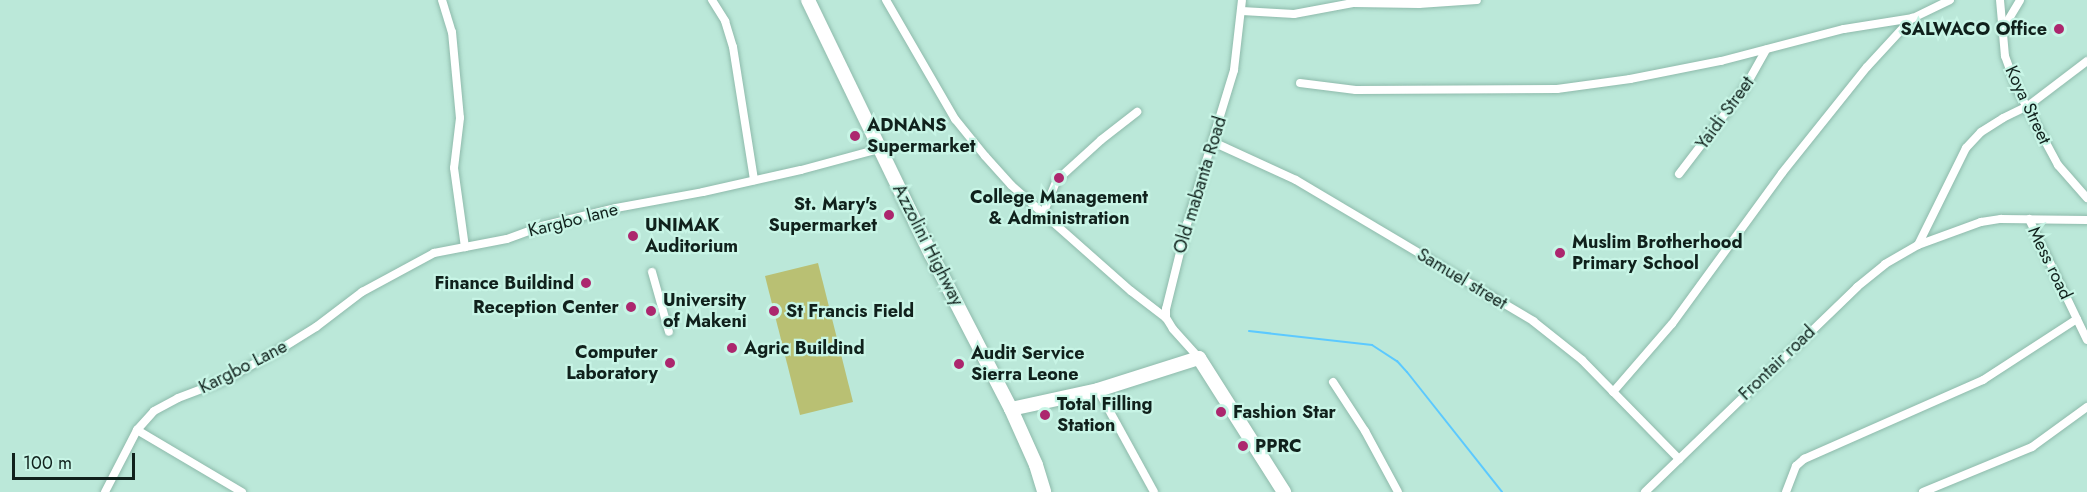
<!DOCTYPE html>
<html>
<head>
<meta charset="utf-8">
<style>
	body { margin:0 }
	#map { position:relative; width:2087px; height:492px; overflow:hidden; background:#bbe8d9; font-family:Jost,sans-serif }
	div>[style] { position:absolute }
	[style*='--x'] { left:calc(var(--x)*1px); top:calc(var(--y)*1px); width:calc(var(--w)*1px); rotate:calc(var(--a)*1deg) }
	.green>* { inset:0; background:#b9c073 }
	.stream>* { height:2px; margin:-1px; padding:0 1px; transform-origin:1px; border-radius:1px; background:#5cc9ff }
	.roads { filter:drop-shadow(0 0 2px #8ebaab) drop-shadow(0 0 2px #8ebaab) }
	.minor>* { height:8px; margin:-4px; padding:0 4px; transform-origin:4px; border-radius:4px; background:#fff }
	.primary>* { height:14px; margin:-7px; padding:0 7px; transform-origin:7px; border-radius:7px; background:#fff }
	.dots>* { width:16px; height:16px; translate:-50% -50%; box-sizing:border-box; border:3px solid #c8f5e6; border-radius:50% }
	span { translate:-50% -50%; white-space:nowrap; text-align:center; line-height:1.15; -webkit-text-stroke:4.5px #c8f5e6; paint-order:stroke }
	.poi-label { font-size:18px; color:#10211c; font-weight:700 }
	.right { translate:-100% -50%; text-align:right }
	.left { translate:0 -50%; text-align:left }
	.street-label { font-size:18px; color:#10211c }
	.scale { position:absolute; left:12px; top:453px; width:123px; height:27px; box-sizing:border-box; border:3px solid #10211c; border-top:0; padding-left:8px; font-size:18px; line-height:21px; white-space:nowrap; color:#10211c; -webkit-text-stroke:4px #c8f5e6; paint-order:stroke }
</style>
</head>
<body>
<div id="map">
	<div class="green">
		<div style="clip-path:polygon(818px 263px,853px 402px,800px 415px,765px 276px)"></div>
	</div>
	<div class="stream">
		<div style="--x:1249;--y:331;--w:124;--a:6.5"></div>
		<div style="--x:1372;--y:345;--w:30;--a:33"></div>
		<div style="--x:1397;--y:361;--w:15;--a:48"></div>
		<div style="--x:1407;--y:372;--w:153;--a:51.6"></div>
	</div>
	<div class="roads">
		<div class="minor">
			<div style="--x:442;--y:0;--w:34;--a:73"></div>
			<div style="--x:452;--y:32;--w:86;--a:84.7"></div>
			<div style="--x:460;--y:118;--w:50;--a:96.8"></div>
			<div style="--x:454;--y:168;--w:80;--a:82.1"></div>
			<div style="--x:712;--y:0;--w:25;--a:58"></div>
			<div style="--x:725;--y:21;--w:27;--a:73"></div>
			<div style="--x:733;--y:47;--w:135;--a:81"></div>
			<div style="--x:886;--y:0;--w:138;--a:59.9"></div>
			<div style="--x:955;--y:119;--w:48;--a:51"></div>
			<div style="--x:985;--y:156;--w:39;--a:48"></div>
			<div style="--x:1011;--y:185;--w:160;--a:41.5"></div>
			<div style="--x:1131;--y:291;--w:44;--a:37.6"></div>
			<div style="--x:2000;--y:0;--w:56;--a:84.9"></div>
			<div style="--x:2005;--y:56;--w:33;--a:70"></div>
			<div style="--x:2016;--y:87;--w:89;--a:61.7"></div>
			<div style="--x:2058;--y:165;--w:44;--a:48.7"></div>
			<div style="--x:1242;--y:11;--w:52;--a:3.3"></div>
			<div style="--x:1294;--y:14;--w:60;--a:-10.6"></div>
			<div style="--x:1353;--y:3;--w:66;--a:0.9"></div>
			<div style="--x:1419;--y:4;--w:58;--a:-3.9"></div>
			<div style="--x:2004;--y:27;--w:31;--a:-59"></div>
			<div style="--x:1300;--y:83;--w:56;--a:7.1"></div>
			<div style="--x:1356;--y:90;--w:201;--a:-0.3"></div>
			<div style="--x:1557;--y:89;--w:74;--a:-7.8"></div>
			<div style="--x:1630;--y:79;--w:93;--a:-11.2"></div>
			<div style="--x:1721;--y:61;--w:127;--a:-14.6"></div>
			<div style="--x:1844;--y:29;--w:70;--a:-9.1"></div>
			<div style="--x:1913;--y:18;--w:41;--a:-25.9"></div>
			<div style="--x:1213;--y:142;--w:91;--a:24.6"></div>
			<div style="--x:1296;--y:180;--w:276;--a:30.7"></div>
			<div style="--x:1533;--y:321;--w:63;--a:38.5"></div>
			<div style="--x:1582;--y:360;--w:139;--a:45.6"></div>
			<div style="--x:1679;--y:174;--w:107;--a:-52.6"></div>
			<div style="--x:1744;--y:89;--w:45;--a:-60.6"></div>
			<div style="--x:1043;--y:214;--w:35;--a:-68"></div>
			<div style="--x:1056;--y:181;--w:61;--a:-42.3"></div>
			<div style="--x:1101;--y:140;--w:46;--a:-37.9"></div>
			<div style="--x:2029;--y:219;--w:134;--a:64.4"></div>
			<div style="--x:1918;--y:245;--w:108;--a:-63.7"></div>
			<div style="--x:1966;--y:148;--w:22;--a:-47"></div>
			<div style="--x:1981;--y:132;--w:26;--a:-32"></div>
			<div style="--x:2003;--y:118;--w:28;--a:-26"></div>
			<div style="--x:2028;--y:106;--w:74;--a:-37.3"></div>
			<div style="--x:652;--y:272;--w:62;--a:74.2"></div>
			<div style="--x:1199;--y:358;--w:39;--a:-132"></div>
			<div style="--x:1173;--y:329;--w:13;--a:-122"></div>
			<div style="--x:1166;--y:318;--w:9;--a:-90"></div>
			<div style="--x:1166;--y:309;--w:88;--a:-76.1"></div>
			<div style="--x:1187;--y:224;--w:161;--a:-73"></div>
			<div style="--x:1234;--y:70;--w:70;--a:-83.5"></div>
			<div style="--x:1333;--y:382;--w:59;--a:56.9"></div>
			<div style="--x:1365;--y:431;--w:69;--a:61.6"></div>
			<div style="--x:1098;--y:390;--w:116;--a:61.2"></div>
			<div style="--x:1613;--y:392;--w:90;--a:-49.1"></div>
			<div style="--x:1672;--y:324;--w:187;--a:-53.9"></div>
			<div style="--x:1782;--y:173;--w:136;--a:-51.3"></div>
			<div style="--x:1867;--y:67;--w:67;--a:-47.4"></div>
			<div style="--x:137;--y:430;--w:122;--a:30.6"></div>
			<div style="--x:105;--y:492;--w:70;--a:-62.7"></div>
			<div style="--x:137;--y:430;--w:25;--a:-48"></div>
			<div style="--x:154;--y:411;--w:27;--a:-28"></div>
			<div style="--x:178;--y:398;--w:48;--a:-20.7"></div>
			<div style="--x:223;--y:381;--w:64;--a:-29"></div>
			<div style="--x:279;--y:350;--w:44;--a:-31.9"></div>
			<div style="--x:316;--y:327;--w:58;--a:-37.3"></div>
			<div style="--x:362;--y:292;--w:82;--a:-28.4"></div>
			<div style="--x:434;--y:253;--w:74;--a:-10.9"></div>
			<div style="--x:507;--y:239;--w:37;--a:-20"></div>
			<div style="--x:542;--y:226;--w:76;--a:-13.7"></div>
			<div style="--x:616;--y:208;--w:88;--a:-10.4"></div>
			<div style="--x:703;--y:192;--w:100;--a:-12.7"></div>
			<div style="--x:801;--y:170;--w:81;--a:-15.1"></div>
			<div style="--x:1645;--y:492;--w:295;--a:-44"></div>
			<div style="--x:1857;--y:287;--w:36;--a:-39"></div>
			<div style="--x:1885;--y:264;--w:38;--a:-30"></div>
			<div style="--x:1918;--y:245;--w:67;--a:-20.1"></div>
			<div style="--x:1981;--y:222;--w:20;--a:-9"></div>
			<div style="--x:2001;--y:219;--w:86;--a:0.7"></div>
			<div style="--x:1786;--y:492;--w:28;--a:-69"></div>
			<div style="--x:1796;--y:466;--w:11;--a:-41"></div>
			<div style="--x:1804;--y:459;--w:196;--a:-23.8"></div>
			<div style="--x:1983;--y:380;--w:112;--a:-33"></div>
			<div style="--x:1923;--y:492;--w:118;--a:-22.4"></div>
			<div style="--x:2032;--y:447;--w:68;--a:-36"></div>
		</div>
		<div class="primary">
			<div style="--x:808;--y:0;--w:282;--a:64.2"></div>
			<div style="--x:931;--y:254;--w:174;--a:62.7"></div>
			<div style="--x:1011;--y:409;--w:61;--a:65.9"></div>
			<div style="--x:1036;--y:465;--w:28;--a:73"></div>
			<div style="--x:1011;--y:409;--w:89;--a:-12.3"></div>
			<div style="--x:1098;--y:390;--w:106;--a:-17.6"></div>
			<div style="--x:1199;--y:358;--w:159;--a:57.6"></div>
		</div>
	</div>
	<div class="dots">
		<div style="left:2059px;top:29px;background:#ac276e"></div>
		<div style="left:855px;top:136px;background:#ac276e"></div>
		<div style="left:1059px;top:178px;background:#ac276e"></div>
		<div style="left:889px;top:215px;background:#ac276e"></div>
		<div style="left:633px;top:236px;background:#ac276e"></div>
		<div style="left:1560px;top:253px;background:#ac276e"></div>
		<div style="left:586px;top:283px;background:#ac276e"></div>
		<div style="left:631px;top:307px;background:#ac276e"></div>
		<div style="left:651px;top:311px;background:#ac276e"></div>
		<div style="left:774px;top:311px;background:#ac276e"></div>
		<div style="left:732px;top:348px;background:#ac276e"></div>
		<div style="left:670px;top:363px;background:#ac276e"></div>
		<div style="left:959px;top:364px;background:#ac276e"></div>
		<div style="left:1221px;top:412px;background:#ac276e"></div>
		<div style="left:1045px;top:415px;background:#ac276e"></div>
		<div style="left:1243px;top:446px;background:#ac276e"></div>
	</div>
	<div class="poi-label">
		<span class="right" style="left:2047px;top:29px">SALWACO Office</span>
		<span class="left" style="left:867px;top:136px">ADNANS<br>Supermarket</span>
		<span style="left:1059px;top:208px">College Management<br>&amp; Administration</span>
		<span class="right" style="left:877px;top:215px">St. Mary's<br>Supermarket</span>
		<span class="left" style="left:645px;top:236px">UNIMAK<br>Auditorium</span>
		<span class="left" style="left:1572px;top:253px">Muslim Brotherhood<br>Primary School</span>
		<span class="right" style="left:574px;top:283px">Finance Buildind</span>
		<span class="left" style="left:663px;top:311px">University<br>of Makeni</span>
		<span class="right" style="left:619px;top:307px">Reception Center</span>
		<span class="left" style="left:786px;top:311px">St Francis Field</span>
		<span class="left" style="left:744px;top:348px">Agric Buildind</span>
		<span class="right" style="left:658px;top:363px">Computer<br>Laboratory</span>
		<span class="left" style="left:971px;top:364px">Audit Service<br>Sierra Leone</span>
		<span class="left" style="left:1057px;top:415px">Total Filling<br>Station</span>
		<span class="left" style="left:1233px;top:412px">Fashion Star</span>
		<span class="left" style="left:1255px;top:446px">PPRC</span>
	</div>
	<div class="street-label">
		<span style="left:2028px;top:105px;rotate:65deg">Koya Street</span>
		<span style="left:1725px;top:113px;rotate:-54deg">Yaidi Street</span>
		<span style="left:1200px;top:185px;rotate:-73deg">Old mabanta Road</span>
		<span style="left:573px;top:220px;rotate:-14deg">Kargbo lane</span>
		<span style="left:928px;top:245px;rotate:63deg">Azzolini Highway</span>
		<span style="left:2050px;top:263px;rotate:64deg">Mess road</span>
		<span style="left:1462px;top:279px;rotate:31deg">Samuel street</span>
		<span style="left:1777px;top:363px;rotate:-44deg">Frontair road</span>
		<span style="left:243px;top:367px;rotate:-27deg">Kargbo Lane</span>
	</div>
	<div class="scale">100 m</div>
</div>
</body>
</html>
